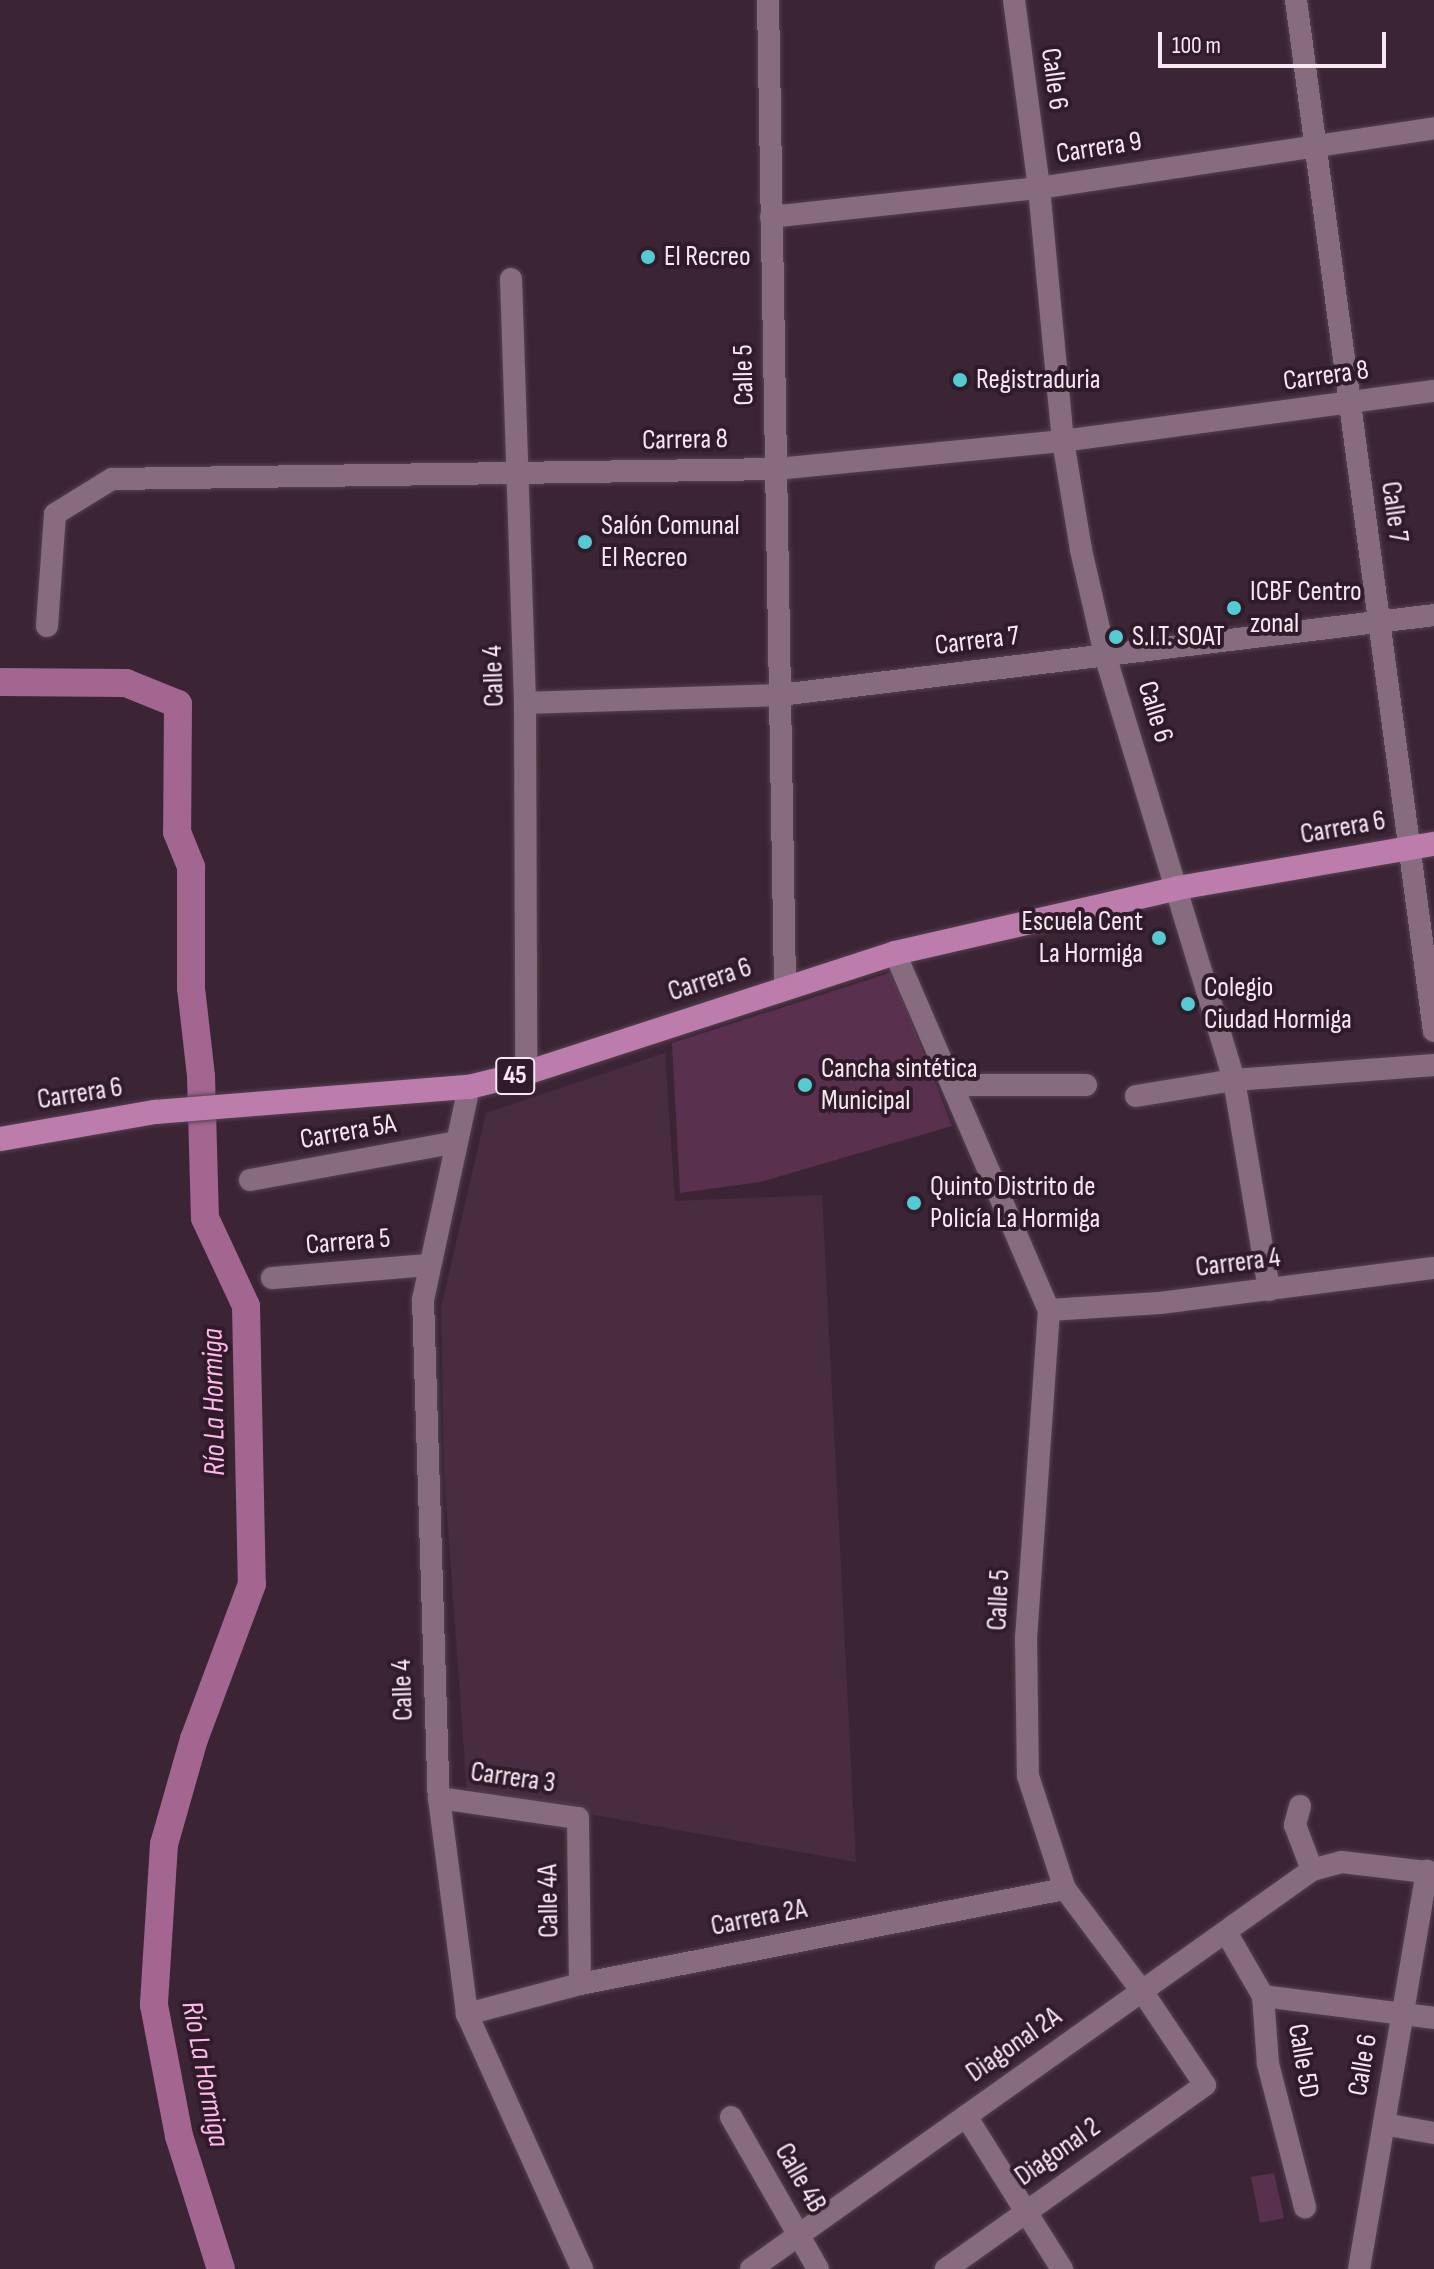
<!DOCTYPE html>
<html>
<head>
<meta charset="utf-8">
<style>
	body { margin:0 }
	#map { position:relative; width:1434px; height:2269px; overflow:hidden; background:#3b2534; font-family:"Sofia Sans Condensed",sans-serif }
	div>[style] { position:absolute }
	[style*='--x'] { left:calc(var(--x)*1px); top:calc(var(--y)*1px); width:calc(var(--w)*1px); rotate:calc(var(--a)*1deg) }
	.built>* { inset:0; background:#482d41 }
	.green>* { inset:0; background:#59304e }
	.river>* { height:28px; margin:-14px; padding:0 14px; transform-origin:14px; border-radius:14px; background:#a26691 }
	.roads { filter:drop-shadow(0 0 2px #54424f) drop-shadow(0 0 2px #54424f) }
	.minor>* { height:22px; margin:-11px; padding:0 11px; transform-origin:11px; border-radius:11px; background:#866c7e }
	.major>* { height:24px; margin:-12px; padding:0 12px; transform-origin:12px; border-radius:12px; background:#bd7dac }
	.dots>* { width:22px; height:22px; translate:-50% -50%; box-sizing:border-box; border:4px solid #301b2a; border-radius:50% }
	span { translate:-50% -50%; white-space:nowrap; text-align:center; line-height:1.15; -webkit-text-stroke:8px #301b2a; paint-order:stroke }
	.shield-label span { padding:2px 6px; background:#301b2a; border:2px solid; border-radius:6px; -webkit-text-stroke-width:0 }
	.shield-label { font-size:26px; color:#f6e7f1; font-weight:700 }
	.street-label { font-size:28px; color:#f6e7f1 }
	.poi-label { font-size:28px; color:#f6e7f1 }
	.left { translate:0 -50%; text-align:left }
	.right { translate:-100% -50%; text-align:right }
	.water-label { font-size:30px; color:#feb9ea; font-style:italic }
	.scale { position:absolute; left:1158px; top:32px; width:228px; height:36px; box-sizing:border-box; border:4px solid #f6e7f1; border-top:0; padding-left:10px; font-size:24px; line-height:28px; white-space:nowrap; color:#f6e7f1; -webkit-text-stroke:6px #301b2a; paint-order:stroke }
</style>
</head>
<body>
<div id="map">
	<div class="built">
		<div style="clip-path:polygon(665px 1053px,675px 1201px,822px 1195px,856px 1862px,467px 1792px,444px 1473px,441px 1308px,486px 1113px)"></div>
	</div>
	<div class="green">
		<div style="clip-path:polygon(892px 972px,952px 1126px,760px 1182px,680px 1193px,672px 1043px)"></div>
		<div style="clip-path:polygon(1274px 2173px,1284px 2218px,1260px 2223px,1251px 2177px)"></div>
	</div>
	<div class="river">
		<div style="--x:0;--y:682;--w:126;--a:0.5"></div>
		<div style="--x:126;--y:683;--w:56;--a:22"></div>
		<div style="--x:178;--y:704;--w:128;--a:90.4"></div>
		<div style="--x:177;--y:832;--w:38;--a:68"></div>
		<div style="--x:191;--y:867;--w:121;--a:90"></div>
		<div style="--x:191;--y:988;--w:89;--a:83.5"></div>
		<div style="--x:201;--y:1076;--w:142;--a:88.4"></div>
		<div style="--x:205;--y:1218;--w:97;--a:65"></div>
		<div style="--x:246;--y:1306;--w:278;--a:88.8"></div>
		<div style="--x:252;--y:1584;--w:165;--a:110.5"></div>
		<div style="--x:194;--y:1739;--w:109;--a:105.9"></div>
		<div style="--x:164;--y:1844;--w:161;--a:93.6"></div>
		<div style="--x:154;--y:2005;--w:133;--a:79.2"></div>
		<div style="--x:179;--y:2136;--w:139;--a:72.5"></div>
	</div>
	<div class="roads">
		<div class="minor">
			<div style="--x:768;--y:0;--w:988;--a:89.01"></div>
			<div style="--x:1014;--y:0;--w:190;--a:82.4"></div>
			<div style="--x:1039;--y:188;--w:254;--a:84.6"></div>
			<div style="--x:1063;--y:441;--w:110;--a:80.6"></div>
			<div style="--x:1081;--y:550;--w:108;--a:77.1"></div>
			<div style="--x:1105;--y:655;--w:444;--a:73.1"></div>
			<div style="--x:1234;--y:1080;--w:213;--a:80.5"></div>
			<div style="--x:1296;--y:0;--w:1040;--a:82.38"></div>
			<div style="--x:771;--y:217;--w:270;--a:-6.2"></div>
			<div style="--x:1039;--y:188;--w:400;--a:-8.6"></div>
			<div style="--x:511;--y:279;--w:424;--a:88.1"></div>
			<div style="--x:525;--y:703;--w:370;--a:89.8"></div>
			<div style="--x:47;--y:626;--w:112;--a:-85.9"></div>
			<div style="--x:55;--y:514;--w:67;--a:-31.6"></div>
			<div style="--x:112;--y:479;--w:664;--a:-0.86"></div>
			<div style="--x:776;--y:469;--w:288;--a:-5.6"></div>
			<div style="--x:1063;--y:441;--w:374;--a:-7.7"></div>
			<div style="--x:525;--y:703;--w:255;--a:-1.8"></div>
			<div style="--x:780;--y:695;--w:659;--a:-6.97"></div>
			<div style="--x:895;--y:953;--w:389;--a:66.7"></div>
			<div style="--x:1049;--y:1310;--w:328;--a:94"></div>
			<div style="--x:1026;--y:1637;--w:139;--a:89.2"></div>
			<div style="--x:1028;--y:1776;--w:119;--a:71.9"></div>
			<div style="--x:1065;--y:1889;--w:128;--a:53"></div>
			<div style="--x:1142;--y:1991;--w:113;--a:56.2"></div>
			<div style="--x:1205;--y:2085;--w:318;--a:144.6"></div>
			<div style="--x:952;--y:1085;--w:134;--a:0"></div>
			<div style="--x:469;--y:1087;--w:217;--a:102.2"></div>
			<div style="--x:423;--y:1299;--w:499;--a:88.2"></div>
			<div style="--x:439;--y:1798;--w:218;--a:82.6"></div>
			<div style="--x:467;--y:2014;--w:280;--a:65.7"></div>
			<div style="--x:1136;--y:1096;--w:99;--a:-9.3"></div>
			<div style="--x:1234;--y:1080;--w:201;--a:-4.3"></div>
			<div style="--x:250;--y:1180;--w:210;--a:-10.4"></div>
			<div style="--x:272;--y:1278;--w:157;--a:-4.8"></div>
			<div style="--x:1049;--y:1310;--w:111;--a:-3.6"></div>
			<div style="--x:1160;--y:1303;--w:276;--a:-7.3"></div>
			<div style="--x:439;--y:1798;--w:140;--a:8.2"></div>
			<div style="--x:578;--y:1818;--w:166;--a:89.3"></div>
			<div style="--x:1300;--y:1806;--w:20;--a:105"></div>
			<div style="--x:1295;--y:1825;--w:48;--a:69.3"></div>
			<div style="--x:1226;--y:1932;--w:74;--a:60"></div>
			<div style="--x:1263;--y:1996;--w:68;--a:85.8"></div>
			<div style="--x:1268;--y:2064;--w:148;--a:75.5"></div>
			<div style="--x:1263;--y:1996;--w:172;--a:7.3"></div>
			<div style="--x:467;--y:2014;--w:117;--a:-14.9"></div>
			<div style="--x:580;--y:1984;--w:494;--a:-11.1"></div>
			<div style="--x:966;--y:2116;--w:181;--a:57.9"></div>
			<div style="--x:731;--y:2117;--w:175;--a:60.2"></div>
			<div style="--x:1384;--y:2124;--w:51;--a:10.2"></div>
			<div style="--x:751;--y:2269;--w:688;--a:-35.42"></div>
			<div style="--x:1312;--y:1870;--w:31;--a:-15"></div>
			<div style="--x:1342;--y:1862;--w:93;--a:6.8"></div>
			<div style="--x:1359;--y:2269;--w:404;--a:-80.3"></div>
		</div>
		<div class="major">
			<div style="--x:0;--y:1139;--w:157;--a:-9.9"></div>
			<div style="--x:155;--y:1112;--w:315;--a:-4.6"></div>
			<div style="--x:469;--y:1087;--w:59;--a:-13.8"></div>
			<div style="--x:526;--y:1073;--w:388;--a:-18"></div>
			<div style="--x:895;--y:953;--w:290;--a:-12.9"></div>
			<div style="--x:1178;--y:888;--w:260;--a:-9.8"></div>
		</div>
	</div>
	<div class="dots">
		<div style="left:648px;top:257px;background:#51ccd2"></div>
		<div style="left:960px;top:380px;background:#51ccd2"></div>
		<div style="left:585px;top:542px;background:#51ccd2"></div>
		<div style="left:1234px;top:608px;background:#51ccd2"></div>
		<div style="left:1116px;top:637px;background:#51ccd2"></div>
		<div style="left:1159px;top:938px;background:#51ccd2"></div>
		<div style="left:1188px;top:1004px;background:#51ccd2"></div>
		<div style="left:805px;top:1085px;background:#51ccd2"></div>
		<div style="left:914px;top:1203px;background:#51ccd2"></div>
	</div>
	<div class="shield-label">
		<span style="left:515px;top:1076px">45</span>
	</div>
	<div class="street-label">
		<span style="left:1054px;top:79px;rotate:82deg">Calle 6</span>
		<span style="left:1099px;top:148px;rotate:-9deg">Carrera 9</span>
		<span style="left:744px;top:375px;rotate:-91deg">Calle 5</span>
		<span style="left:1326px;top:376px;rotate:-8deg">Carrera 8</span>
		<span style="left:685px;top:440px;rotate:-1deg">Carrera 8</span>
		<span style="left:1394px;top:512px;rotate:82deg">Calle 7</span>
		<span style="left:977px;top:641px;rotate:-7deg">Carrera 7</span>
		<span style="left:494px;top:676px;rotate:-92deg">Calle 4</span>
		<span style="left:1155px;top:712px;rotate:73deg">Calle 6</span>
		<span style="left:1343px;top:828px;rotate:-10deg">Carrera 6</span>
		<span style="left:710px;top:980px;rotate:-18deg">Carrera 6</span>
		<span style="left:80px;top:1094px;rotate:-9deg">Carrera 6</span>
		<span style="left:348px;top:1132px;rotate:-10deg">Carrera 5A</span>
		<span style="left:348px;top:1242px;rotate:-5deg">Carrera 5</span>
		<span style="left:1238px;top:1263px;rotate:-7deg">Carrera 4</span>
		<span style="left:999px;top:1600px;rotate:-87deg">Calle 5</span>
		<span style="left:403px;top:1690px;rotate:-92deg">Calle 4</span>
		<span style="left:513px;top:1778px;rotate:8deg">Carrera 3</span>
		<span style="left:549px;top:1901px;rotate:-91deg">Calle 4A</span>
		<span style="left:759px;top:1918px;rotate:-11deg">Carrera 2A</span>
		<span style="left:1014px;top:2045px;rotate:-35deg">Diagonal 2A</span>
		<span style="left:1303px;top:2061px;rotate:80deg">Calle 5D</span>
		<span style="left:1363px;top:2065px;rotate:-80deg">Calle 6</span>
		<span style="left:1058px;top:2152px;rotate:-35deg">Diagonal 2</span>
		<span style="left:800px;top:2178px;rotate:60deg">Calle 4B</span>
	</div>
	<div class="poi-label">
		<span class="left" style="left:664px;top:257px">El Recreo</span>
		<span class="left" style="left:976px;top:380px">Registraduria</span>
		<span class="left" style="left:601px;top:542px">Salón Comunal<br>El Recreo</span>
		<span class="left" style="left:1250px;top:608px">ICBF Centro<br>zonal</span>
		<span class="left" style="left:1132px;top:637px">S.I.T. SOAT</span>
		<span class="right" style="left:1143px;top:938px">Escuela Cent<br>La Hormiga</span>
		<span class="left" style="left:1204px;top:1004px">Colegio<br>Ciudad Hormiga</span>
		<span class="left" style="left:821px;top:1085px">Cancha sintética<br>Municipal</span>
		<span class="left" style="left:930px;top:1203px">Quinto Distrito de<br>Policía La Hormiga</span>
	</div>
	<div class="water-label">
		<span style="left:214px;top:1402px;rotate:-91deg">Río La Hormiga</span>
		<span style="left:205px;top:2074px;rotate:79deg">Río La Hormiga</span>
	</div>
	<div class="scale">100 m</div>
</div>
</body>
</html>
